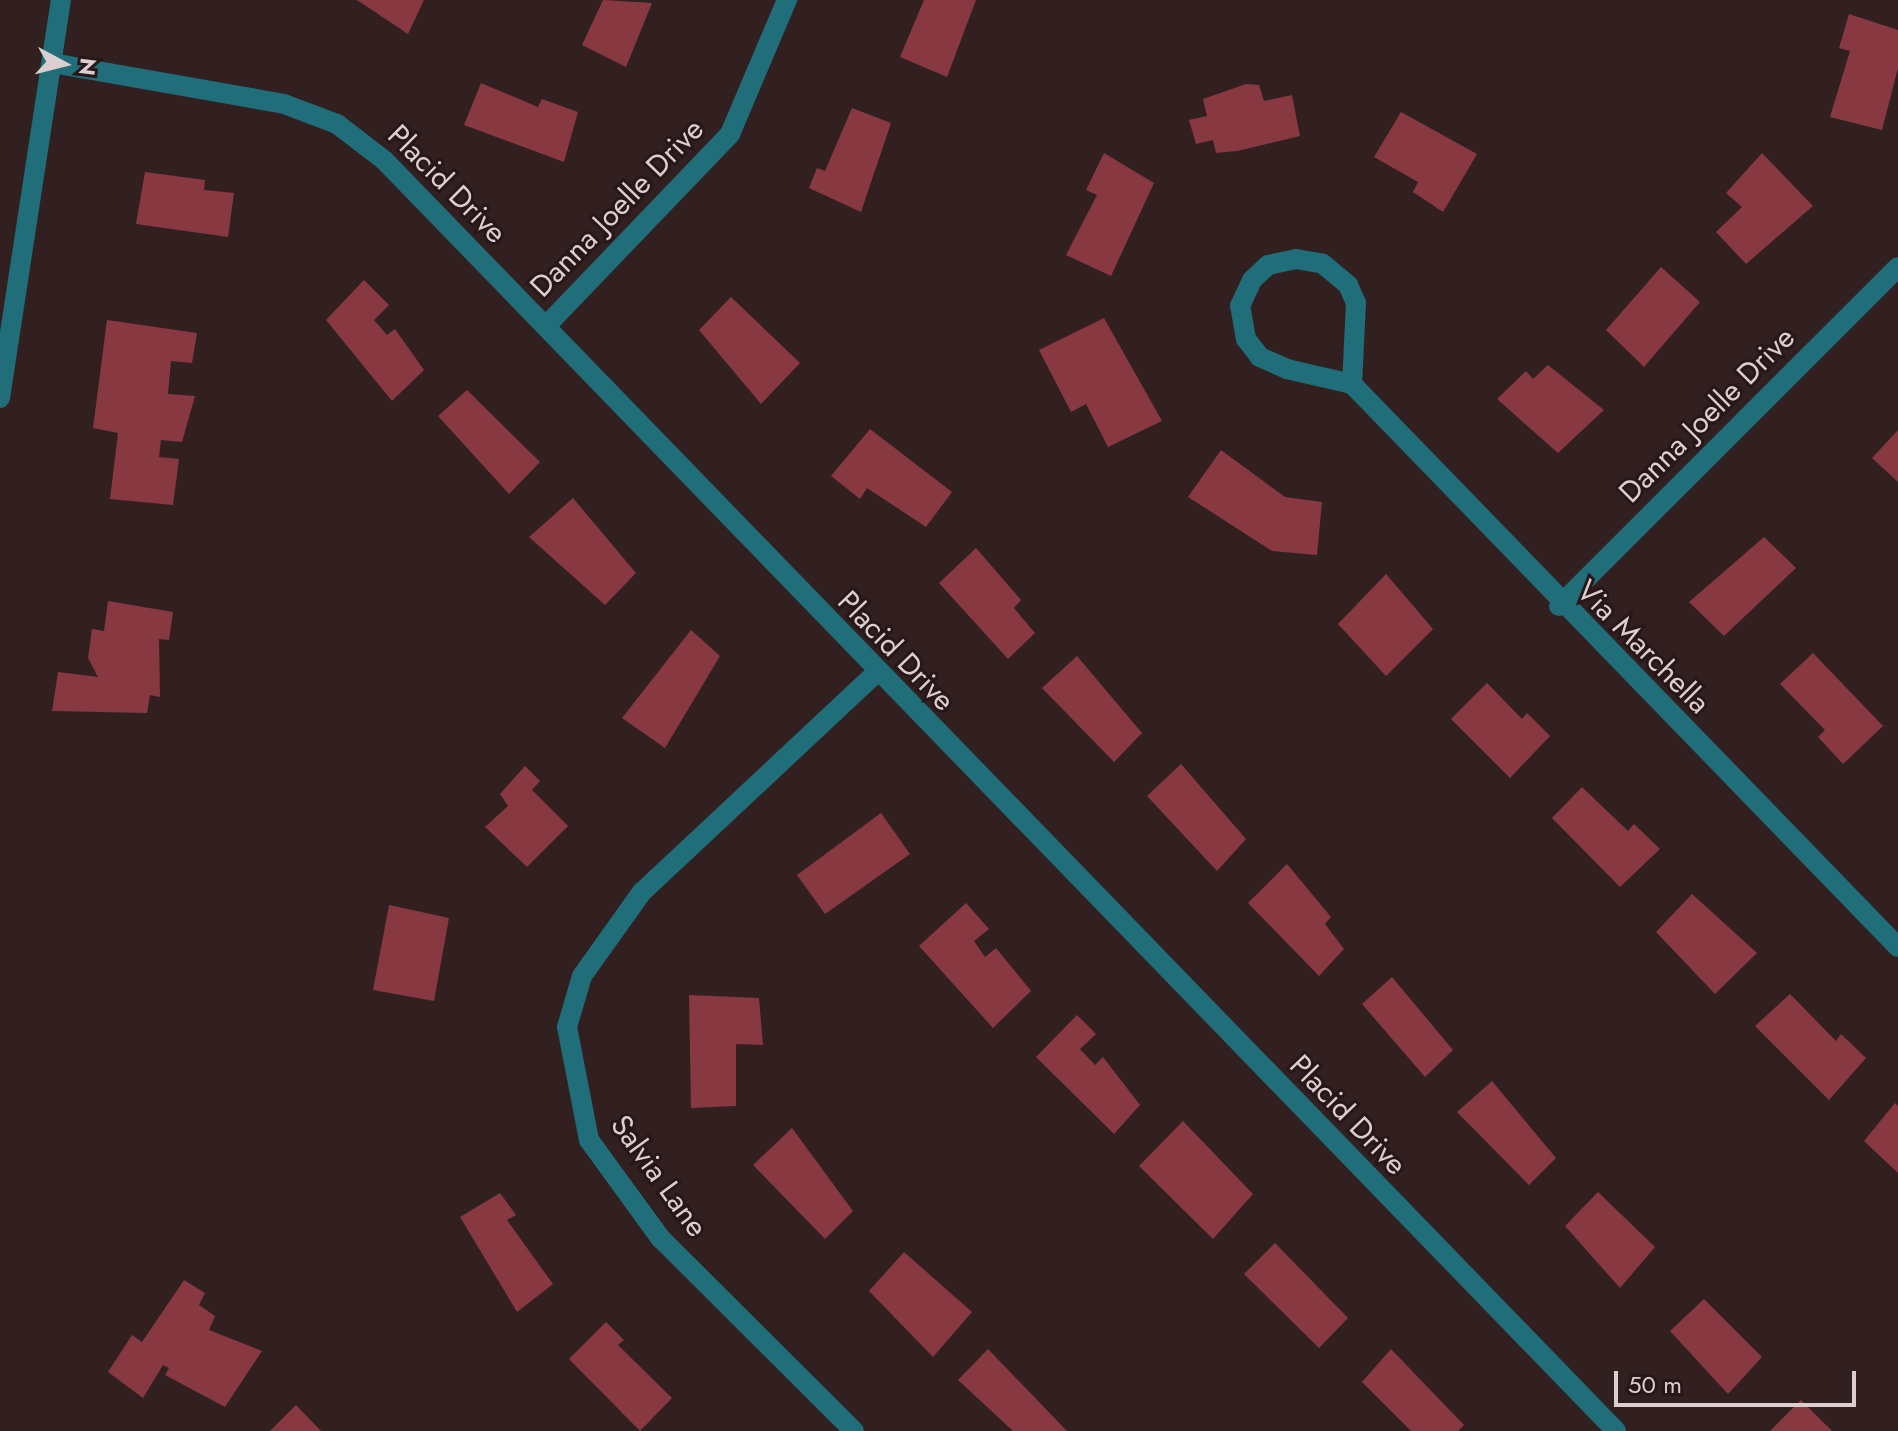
<!DOCTYPE html>
<html>
<head>
<meta charset="utf-8">
<style>
	body { margin:0 }
	#map { position:relative; width:1898px; height:1431px; overflow:hidden; background:#322021; font-family:Jost,sans-serif }
	div>[style] { position:absolute }
	[style*='--x'] { left:calc(var(--x)*1px); top:calc(var(--y)*1px); width:calc(var(--w)*1px); rotate:calc(var(--a)*1deg) }
	.building>* { inset:0; background:#873841 }
	.minor>* { height:20px; margin:-10px; padding:0 10px; transform-origin:10px; border-radius:10px; background:#1f6e79 }
	span { translate:-50% -50%; white-space:nowrap; text-align:center; line-height:1.15; -webkit-text-stroke:6px #281718; paint-order:stroke }
	.street-label { font-size:30px; color:#dbcecf }
	.north { position:absolute; left:24px; top:24px; width:80px; height:80px; -webkit-text-stroke:6px #281718; paint-order:stroke; rotate:97deg; font-size:22px; font-weight:700; line-height:32px; text-align:center; color:#dbcecf }
	.north::after { content:''; display:block; margin:auto; width:28px; height:36px; background:#dbcecf; clip-path:polygon(50% 0,100% 100%,50% 72%,0 100%) }
	.scale { position:absolute; left:1614px; top:1371px; width:242px; height:36px; box-sizing:border-box; border:4px solid #dbcecf; border-top:0; padding-left:10px; font-size:24px; line-height:28px; white-space:nowrap; color:#dbcecf; -webkit-text-stroke:6px #281718; paint-order:stroke }
</style>
</head>
<body>
<div id="map">
	<div class="building">
		<div style="clip-path:polygon(357px 0,424px 0,408px 34px)"></div>
		<div style="clip-path:polygon(603px 0,652px 3px,626px 67px,582px 45px)"></div>
		<div style="clip-path:polygon(924px 0,976px 0,947px 77px,900px 57px)"></div>
		<div style="clip-path:polygon(1849px 14px,1898px 30px,1898px 68px,1882px 130px,1830px 117px,1850px 51px,1839px 48px)"></div>
		<div style="clip-path:polygon(481px 83px,538px 107px,542px 99px,578px 112px,564px 162px,464px 125px)"></div>
		<div style="clip-path:polygon(1246px 84px,1259px 85px,1264px 101px,1292px 95px,1300px 136px,1237px 151px,1216px 153px,1213px 140px,1196px 144px,1189px 120px,1207px 116px,1203px 99px)"></div>
		<div style="clip-path:polygon(852px 108px,891px 123px,861px 212px,809px 188px,817px 168px,825px 171px)"></div>
		<div style="clip-path:polygon(1401px 112px,1477px 154px,1443px 212px,1413px 192px,1418px 182px,1374px 157px)"></div>
		<div style="clip-path:polygon(1104px 153px,1154px 183px,1111px 276px,1066px 255px,1097px 195px,1086px 190px)"></div>
		<div style="clip-path:polygon(1762px 153px,1813px 206px,1746px 264px,1716px 232px,1742px 207px,1726px 193px)"></div>
		<div style="clip-path:polygon(145px 172px,205px 180px,204px 190px,234px 193px,228px 237px,136px 224px)"></div>
		<div style="clip-path:polygon(1661px 267px,1700px 302px,1644px 367px,1606px 330px)"></div>
		<div style="clip-path:polygon(364px 280px,389px 305px,374px 320px,387px 335px,395px 329px,424px 370px,392px 401px,326px 320px)"></div>
		<div style="clip-path:polygon(731px 297px,800px 363px,761px 404px,699px 330px)"></div>
		<div style="clip-path:polygon(1104px 318px,1162px 421px,1108px 447px,1086px 404px,1071px 412px,1039px 350px)"></div>
		<div style="clip-path:polygon(107px 320px,197px 333px,192px 363px,171px 361px,168px 394px,195px 396px,182px 442px,161px 440px,159px 457px,179px 459px,173px 505px,110px 499px,118px 433px,93px 428px)"></div>
		<div style="clip-path:polygon(1548px 365px,1604px 410px,1558px 453px,1497px 399px,1526px 371px,1533px 379px)"></div>
		<div style="clip-path:polygon(467px 390px,540px 462px,509px 494px,438px 416px)"></div>
		<div style="clip-path:polygon(870px 429px,952px 492px,926px 527px,867px 488px,860px 499px,831px 476px)"></div>
		<div style="clip-path:polygon(1898px 430px,1898px 482px,1872px 458px)"></div>
		<div style="clip-path:polygon(1221px 450px,1285px 497px,1322px 502px,1317px 555px,1272px 551px,1188px 497px)"></div>
		<div style="clip-path:polygon(573px 498px,636px 573px,605px 605px,529px 537px)"></div>
		<div style="clip-path:polygon(1764px 537px,1796px 568px,1724px 636px,1689px 602px)"></div>
		<div style="clip-path:polygon(976px 548px,1021px 600px,1014px 608px,1035px 633px,1008px 659px,939px 583px)"></div>
		<div style="clip-path:polygon(1386px 574px,1433px 629px,1386px 676px,1338px 624px)"></div>
		<div style="clip-path:polygon(108px 601px,173px 612px,169px 640px,159px 639px,160px 697px,150px 695px,147px 713px,52px 711px,58px 672px,98px 677px,88px 658px,92px 629px,104px 631px)"></div>
		<div style="clip-path:polygon(691px 630px,720px 656px,665px 748px,622px 718px)"></div>
		<div style="clip-path:polygon(1813px 653px,1883px 726px,1843px 764px,1818px 737px,1825px 730px,1780px 684px)"></div>
		<div style="clip-path:polygon(1077px 656px,1142px 733px,1114px 762px,1042px 688px)"></div>
		<div style="clip-path:polygon(1487px 683px,1522px 719px,1527px 713px,1550px 736px,1510px 778px,1451px 719px)"></div>
		<div style="clip-path:polygon(1181px 764px,1246px 839px,1217px 871px,1147px 796px)"></div>
		<div style="clip-path:polygon(525px 766px,540px 781px,532px 790px,568px 826px,527px 867px,485px 827px,508px 806px,500px 794px)"></div>
		<div style="clip-path:polygon(1582px 787px,1628px 831px,1634px 824px,1660px 849px,1620px 887px,1552px 818px)"></div>
		<div style="clip-path:polygon(881px 813px,910px 854px,825px 914px,797px 875px)"></div>
		<div style="clip-path:polygon(1287px 864px,1331px 917px,1325px 924px,1344px 949px,1319px 976px,1248px 903px)"></div>
		<div style="clip-path:polygon(1692px 894px,1757px 953px,1715px 994px,1656px 932px)"></div>
		<div style="clip-path:polygon(966px 903px,989px 929px,974px 941px,985px 957px,996px 948px,1031px 991px,993px 1028px,919px 946px)"></div>
		<div style="clip-path:polygon(389px 905px,449px 918px,434px 1001px,373px 990px)"></div>
		<div style="clip-path:polygon(1392px 977px,1453px 1050px,1425px 1077px,1362px 1004px)"></div>
		<div style="clip-path:polygon(1790px 994px,1836px 1041px,1841px 1034px,1866px 1058px,1829px 1100px,1755px 1026px)"></div>
		<div style="clip-path:polygon(689px 995px,759px 998px,763px 1045px,736px 1044px,736px 1106px,691px 1108px)"></div>
		<div style="clip-path:polygon(1077px 1015px,1096px 1034px,1080px 1049px,1095px 1065px,1103px 1057px,1140px 1105px,1114px 1134px,1036px 1057px)"></div>
		<div style="clip-path:polygon(1492px 1081px,1556px 1158px,1529px 1185px,1457px 1112px)"></div>
		<div style="clip-path:polygon(1895px 1103px,1898px 1106px,1898px 1173px,1864px 1141px)"></div>
		<div style="clip-path:polygon(1183px 1121px,1253px 1194px,1213px 1239px,1139px 1166px)"></div>
		<div style="clip-path:polygon(792px 1128px,853px 1211px,825px 1239px,753px 1165px)"></div>
		<div style="clip-path:polygon(1598px 1192px,1655px 1247px,1620px 1288px,1565px 1226px)"></div>
		<div style="clip-path:polygon(500px 1193px,516px 1215px,507px 1220px,553px 1284px,517px 1312px,460px 1217px)"></div>
		<div style="clip-path:polygon(1275px 1243px,1348px 1318px,1319px 1348px,1244px 1274px)"></div>
		<div style="clip-path:polygon(904px 1252px,972px 1312px,933px 1357px,869px 1291px)"></div>
		<div style="clip-path:polygon(184px 1280px,205px 1293px,199px 1305px,215px 1316px,209px 1330px,262px 1351px,225px 1407px,165px 1375px,169px 1368px,163px 1365px,143px 1398px,108px 1372px,132px 1335px,142px 1342px)"></div>
		<div style="clip-path:polygon(1704px 1299px,1762px 1357px,1728px 1394px,1670px 1331px)"></div>
		<div style="clip-path:polygon(606px 1322px,624px 1340px,618px 1345px,672px 1398px,640px 1431px,569px 1359px)"></div>
		<div style="clip-path:polygon(988px 1349px,1067px 1431px,1013px 1431px,958px 1380px)"></div>
		<div style="clip-path:polygon(1391px 1349px,1464px 1425px,1458px 1431px,1411px 1431px,1362px 1382px)"></div>
		<div style="clip-path:polygon(1801px 1400px,1832px 1431px,1770px 1431px)"></div>
		<div style="clip-path:polygon(296px 1405px,321px 1431px,270px 1431px)"></div>
	</div>
	<div class="minor">
		<div style="--x:52;--y:63;--w:236;--a:10"></div>
		<div style="--x:284;--y:104;--w:57;--a:20.7"></div>
		<div style="--x:337;--y:124;--w:59;--a:37.5"></div>
		<div style="--x:384;--y:160;--w:1770;--a:45.89"></div>
		<div style="--x:1296;--y:259;--w:27;--a:10"></div>
		<div style="--x:1323;--y:264;--w:33;--a:40"></div>
		<div style="--x:1348;--y:285;--w:20;--a:66"></div>
		<div style="--x:1356;--y:303;--w:81;--a:92.8"></div>
		<div style="--x:1352;--y:384;--w:67;--a:-167"></div>
		<div style="--x:1287;--y:369;--w:30;--a:-156"></div>
		<div style="--x:1260;--y:357;--w:23;--a:-128"></div>
		<div style="--x:1246;--y:339;--w:34;--a:-100"></div>
		<div style="--x:1240;--y:306;--w:29;--a:-65"></div>
		<div style="--x:1252;--y:280;--w:22;--a:-43"></div>
		<div style="--x:1268;--y:265;--w:29;--a:-12"></div>
		<div style="--x:546;--y:326;--w:266;--a:-46.2"></div>
		<div style="--x:730;--y:134;--w:146;--a:-67"></div>
		<div style="--x:1352;--y:384;--w:784;--a:45.88"></div>
		<div style="--x:0;--y:398;--w:403;--a:-81.3"></div>
		<div style="--x:1559;--y:606;--w:479;--a:-45"></div>
		<div style="--x:854;--y:1431;--w:272;--a:-135.1"></div>
		<div style="--x:661;--y:1239;--w:122;--a:-126"></div>
		<div style="--x:589;--y:1140;--w:115;--a:-101"></div>
		<div style="--x:567;--y:1027;--w:53;--a:-73.6"></div>
		<div style="--x:582;--y:976;--w:103;--a:-54.5"></div>
		<div style="--x:642;--y:892;--w:319;--a:-43.1"></div>
	</div>
	<div class="street-label">
		<span style="left:447px;top:184px;rotate:45deg">Placid Drive</span>
		<span style="left:617px;top:208px;rotate:-46deg">Danna Joelle Drive</span>
		<span style="left:1707px;top:415px;rotate:-45deg">Danna Joelle Drive</span>
		<span style="left:1643px;top:647px;rotate:45deg">Via Marchella</span>
		<span style="left:896px;top:651px;rotate:46deg">Placid Drive</span>
		<span style="left:1348px;top:1115px;rotate:46deg">Placid Drive</span>
		<span style="left:659px;top:1176px;rotate:54deg">Salvia Lane</span>
	</div>
	<div class="north">N</div>
	<div class="scale">50 m</div>
</div>
</body>
</html>
